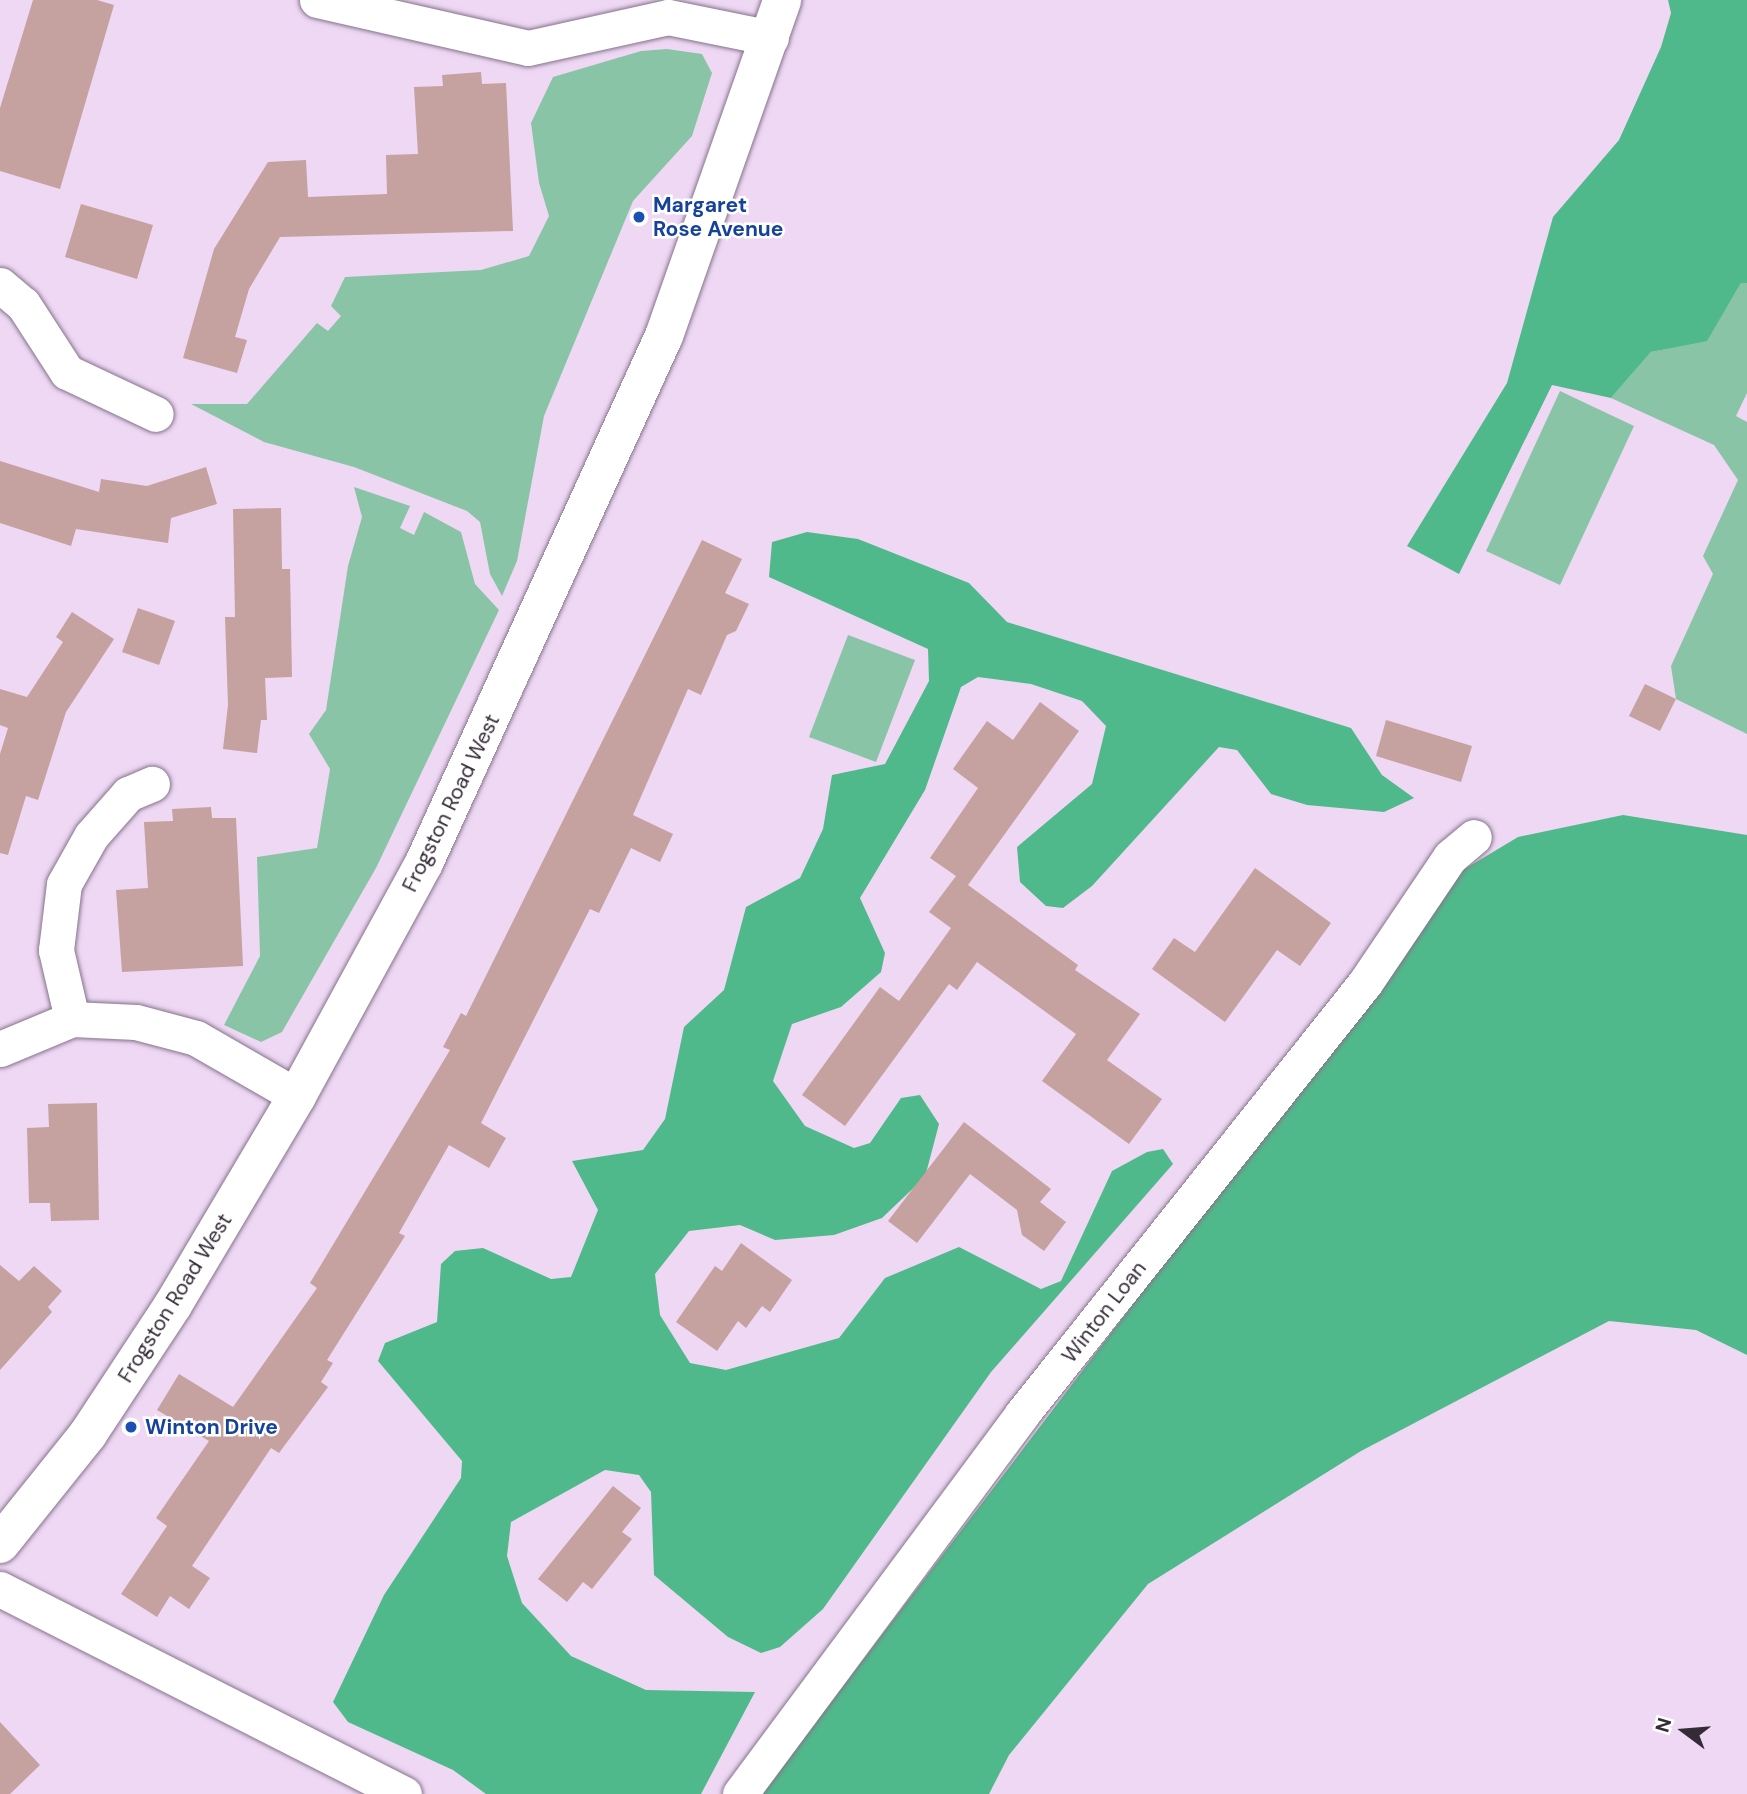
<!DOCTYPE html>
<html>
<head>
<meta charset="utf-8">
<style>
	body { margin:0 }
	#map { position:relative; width:1747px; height:1794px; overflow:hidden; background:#eed8f4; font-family:"DM Sans",sans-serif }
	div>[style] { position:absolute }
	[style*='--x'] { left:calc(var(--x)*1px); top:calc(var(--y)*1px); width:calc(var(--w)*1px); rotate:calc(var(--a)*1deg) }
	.green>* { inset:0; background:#8ac4a7 }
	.forest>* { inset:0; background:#50b98b }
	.building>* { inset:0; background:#c5a19f }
	.roads { filter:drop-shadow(0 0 2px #86738b) drop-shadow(0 0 2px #86738b) }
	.minor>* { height:35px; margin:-17.5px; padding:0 17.5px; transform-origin:17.5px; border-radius:17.5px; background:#fff }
	.secondary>* { height:38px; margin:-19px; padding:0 19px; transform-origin:19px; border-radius:19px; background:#fff }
	.dots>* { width:19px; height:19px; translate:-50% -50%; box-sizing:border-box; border:4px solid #fff; border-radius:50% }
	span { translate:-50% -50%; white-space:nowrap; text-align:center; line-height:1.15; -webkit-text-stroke:5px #fff; paint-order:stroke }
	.transit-label { font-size:21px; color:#164399; font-weight:700 }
	.left { translate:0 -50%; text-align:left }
	.street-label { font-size:21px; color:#342b36 }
	.north { position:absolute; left:1649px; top:1696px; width:70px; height:70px; -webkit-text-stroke:5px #fff; paint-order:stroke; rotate:286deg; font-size:19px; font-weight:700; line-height:28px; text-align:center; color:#342b36 }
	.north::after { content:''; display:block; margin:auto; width:24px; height:32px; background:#342b36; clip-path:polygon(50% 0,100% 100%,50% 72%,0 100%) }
</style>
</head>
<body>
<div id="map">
	<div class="green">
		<div style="clip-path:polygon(667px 49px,702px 54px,712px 73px,692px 136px,633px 201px,544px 416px,517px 561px,502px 596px,490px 574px,480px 522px,467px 511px,354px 467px,264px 442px,191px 404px,247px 404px,317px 323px,328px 331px,341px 316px,331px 306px,345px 277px,481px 270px,529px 256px,549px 216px,539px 183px,531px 123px,553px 77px,641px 51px)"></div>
		<div style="clip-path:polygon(1741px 283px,1747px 283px,1747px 393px,1736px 416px,1747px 422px,1747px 734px,1676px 699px,1671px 666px,1713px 574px,1703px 556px,1738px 480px,1714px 445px,1611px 398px,1651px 352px,1707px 340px)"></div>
		<div style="clip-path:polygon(1560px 391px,1634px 426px,1560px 585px,1486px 551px)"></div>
		<div style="clip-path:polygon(354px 487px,410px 506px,400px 528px,414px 535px,424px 512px,461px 532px,475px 584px,499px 610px,376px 868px,282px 1032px,261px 1042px,224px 1025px,260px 956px,257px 857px,317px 848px,330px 769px,309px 734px,326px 710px,348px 566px,362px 517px)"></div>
		<div style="clip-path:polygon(848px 635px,915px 660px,876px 762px,809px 737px)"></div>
	</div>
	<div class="forest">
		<div style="clip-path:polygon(1668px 0,1747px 0,1747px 283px,1741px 283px,1707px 341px,1651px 352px,1611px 398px,1552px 385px,1459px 574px,1407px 546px,1507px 383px,1553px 217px,1619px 140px,1661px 47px,1671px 13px)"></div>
		<div style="clip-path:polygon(807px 532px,858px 539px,969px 583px,1007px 622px,1351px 728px,1382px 775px,1414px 798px,1384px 812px,1307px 805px,1271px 794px,1237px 750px,1219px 747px,1092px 886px,1063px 908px,1046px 906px,1020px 882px,1017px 847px,1092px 784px,1106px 726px,1082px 701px,1031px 684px,978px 677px,961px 687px,925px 790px,860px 898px,885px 953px,881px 972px,841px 1007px,792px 1024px,773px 1081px,805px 1126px,854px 1148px,870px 1143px,901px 1098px,920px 1095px,939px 1124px,925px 1177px,882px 1218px,834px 1235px,775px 1240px,740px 1225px,689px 1231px,655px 1274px,660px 1315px,690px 1363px,726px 1370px,839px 1338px,885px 1278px,959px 1247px,1041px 1289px,1061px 1281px,1112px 1171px,1147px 1152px,1163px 1149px,1173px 1164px,991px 1372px,823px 1609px,780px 1647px,761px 1653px,728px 1637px,654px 1575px,651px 1492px,639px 1475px,605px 1470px,511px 1522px,507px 1556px,522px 1603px,571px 1656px,646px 1690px,755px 1692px,701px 1794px,486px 1794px,453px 1770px,348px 1722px,333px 1702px,384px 1595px,461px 1478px,462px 1461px,378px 1361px,385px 1343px,437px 1322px,441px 1264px,455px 1251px,483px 1248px,551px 1279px,571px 1277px,598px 1210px,572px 1161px,643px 1150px,665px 1119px,684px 1027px,724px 990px,746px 907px,800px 878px,823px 829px,832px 775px,885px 764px,929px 681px,928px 649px,769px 577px,772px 542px)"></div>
		<div style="clip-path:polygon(1623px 815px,1747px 835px,1747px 1355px,1696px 1330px,1609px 1321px,1361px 1451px,1148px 1584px,1009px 1755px,989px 1794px,761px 1794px,1463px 870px,1518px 837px)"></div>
	</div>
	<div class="building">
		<div style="clip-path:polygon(33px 0,97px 0,114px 5px,60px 189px,0 171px,0 108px)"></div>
		<div style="clip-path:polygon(481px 72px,482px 84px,506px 83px,513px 231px,280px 237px,249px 289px,235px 337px,247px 340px,237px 373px,183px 358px,214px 249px,268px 162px,306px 160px,308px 197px,387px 194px,386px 155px,418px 154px,414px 87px,443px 86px,442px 75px)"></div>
		<div style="clip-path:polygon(81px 204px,153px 225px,137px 279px,65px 257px)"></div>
		<div style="clip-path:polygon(0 461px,99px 492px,101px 479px,147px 486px,206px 467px,217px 504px,171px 518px,168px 543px,76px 529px,71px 546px,0 523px)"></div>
		<div style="clip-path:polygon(281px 508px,282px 569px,290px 569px,292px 677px,265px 678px,267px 720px,261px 720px,257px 753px,223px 749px,228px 705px,225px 617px,235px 617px,233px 509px)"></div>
		<div style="clip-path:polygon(702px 540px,742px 559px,725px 593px,749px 604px,736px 631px,727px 635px,701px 695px,688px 689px,633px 815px,673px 834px,660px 862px,631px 848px,599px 913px,590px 909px,481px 1123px,506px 1138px,489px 1168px,449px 1145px,399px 1233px,405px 1236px,327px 1360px,333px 1363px,321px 1382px,328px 1387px,279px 1453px,271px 1448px,192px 1566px,210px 1578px,189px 1609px,170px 1596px,157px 1617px,121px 1594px,167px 1526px,156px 1518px,209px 1441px,157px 1410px,179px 1374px,233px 1407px,317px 1288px,310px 1283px,450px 1050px,443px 1047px,461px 1013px,466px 1016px)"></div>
		<div style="clip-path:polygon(138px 608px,175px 621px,159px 665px,122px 652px)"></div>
		<div style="clip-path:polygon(72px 612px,114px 639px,66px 712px,38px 800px,26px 796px,8px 855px,0 853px,0 754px,8px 728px,0 725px,0 689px,27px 697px,63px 642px,56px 637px)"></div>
		<div style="clip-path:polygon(1645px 684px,1676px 699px,1660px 731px,1629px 716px)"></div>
		<div style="clip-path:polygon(1040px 702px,1079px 731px,968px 885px,1078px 965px,1075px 970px,1140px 1014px,1107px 1060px,1162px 1099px,1129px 1144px,1042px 1081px,1076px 1034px,977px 962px,957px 990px,949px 984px,845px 1126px,802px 1095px,880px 987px,899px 1001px,951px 928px,929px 912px,956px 876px,930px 858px,978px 788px,953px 769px,987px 721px,1013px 740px)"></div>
		<div style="clip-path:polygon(1386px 720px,1472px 746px,1461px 782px,1376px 756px)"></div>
		<div style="clip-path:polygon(211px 807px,212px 818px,236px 818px,243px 966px,122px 972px,116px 890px,148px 888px,144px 822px,173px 821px,172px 809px)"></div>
		<div style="clip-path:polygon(1255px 868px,1331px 923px,1300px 966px,1277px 950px,1225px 1022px,1152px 969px,1174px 938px,1195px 952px)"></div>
		<div style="clip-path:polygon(97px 1103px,99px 1220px,51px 1221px,50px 1203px,29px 1203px,27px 1128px,49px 1127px,48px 1104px)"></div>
		<div style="clip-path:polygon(964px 1122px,1051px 1189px,1040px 1202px,1066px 1222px,1044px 1251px,1022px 1235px,1017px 1210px,970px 1174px,917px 1243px,888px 1221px)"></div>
		<div style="clip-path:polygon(741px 1243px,792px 1280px,770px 1312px,762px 1306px,746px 1328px,738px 1321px,717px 1351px,676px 1322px,715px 1266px,722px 1271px)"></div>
		<div style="clip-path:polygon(0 1265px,19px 1281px,34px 1266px,62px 1291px,48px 1307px,52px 1312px,0 1370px)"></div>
		<div style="clip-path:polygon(613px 1486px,641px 1508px,622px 1532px,632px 1539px,592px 1589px,583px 1582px,567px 1602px,538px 1579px)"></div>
		<div style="clip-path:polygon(0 1722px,40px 1765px,10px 1794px,0 1794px)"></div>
	</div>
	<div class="roads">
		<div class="minor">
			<div style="--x:317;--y:0;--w:216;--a:12.8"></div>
			<div style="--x:528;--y:48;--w:143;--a:-12.5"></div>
			<div style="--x:668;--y:17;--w:105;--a:11.5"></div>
			<div style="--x:0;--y:285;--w:30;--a:40"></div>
			<div style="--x:23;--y:304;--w:81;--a:57.1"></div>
			<div style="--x:67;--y:372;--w:98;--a:25.3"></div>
			<div style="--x:72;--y:1019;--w:71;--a:-103.1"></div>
			<div style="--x:56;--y:950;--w:66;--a:-83.1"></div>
			<div style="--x:64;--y:884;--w:55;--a:-60.6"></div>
			<div style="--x:91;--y:836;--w:56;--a:-48.6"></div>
			<div style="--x:128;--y:794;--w:26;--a:-23"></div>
			<div style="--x:0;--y:1049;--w:78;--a:-22.6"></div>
			<div style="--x:72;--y:1019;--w:64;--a:2.7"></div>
			<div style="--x:136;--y:1022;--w:62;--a:14.9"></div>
			<div style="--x:196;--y:1038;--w:116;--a:29.9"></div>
			<div style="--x:0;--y:1589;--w:453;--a:26.9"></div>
			<div style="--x:740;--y:1794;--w:473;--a:-53.4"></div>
			<div style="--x:1022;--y:1414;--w:551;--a:-51.49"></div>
			<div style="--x:1365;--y:983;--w:152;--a:-56"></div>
			<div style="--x:1450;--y:857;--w:31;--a:-40"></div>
		</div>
		<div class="secondary">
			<div style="--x:0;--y:1544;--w:141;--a:-51.3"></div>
			<div style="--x:88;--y:1434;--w:154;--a:-56.6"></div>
			<div style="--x:173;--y:1305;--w:243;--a:-59.3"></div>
			<div style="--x:297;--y:1096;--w:265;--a:-61.4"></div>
			<div style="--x:424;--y:863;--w:579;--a:-65.52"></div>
			<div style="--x:664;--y:336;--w:356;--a:-70.6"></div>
		</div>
	</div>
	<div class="dots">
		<div style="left:639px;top:217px;background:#1a4fb4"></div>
		<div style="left:131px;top:1427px;background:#1a4fb4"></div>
	</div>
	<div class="transit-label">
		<span class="left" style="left:653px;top:217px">Margaret<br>Rose Avenue</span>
		<span class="left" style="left:145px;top:1427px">Winton Drive</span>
	</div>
	<div class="street-label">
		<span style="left:451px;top:803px;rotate:-64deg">Frogston Road West</span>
		<span style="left:175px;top:1298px;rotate:-58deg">Frogston Road West</span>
		<span style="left:1104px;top:1312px;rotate:-52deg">Winton Loan</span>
	</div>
	<div class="north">N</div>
</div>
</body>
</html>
